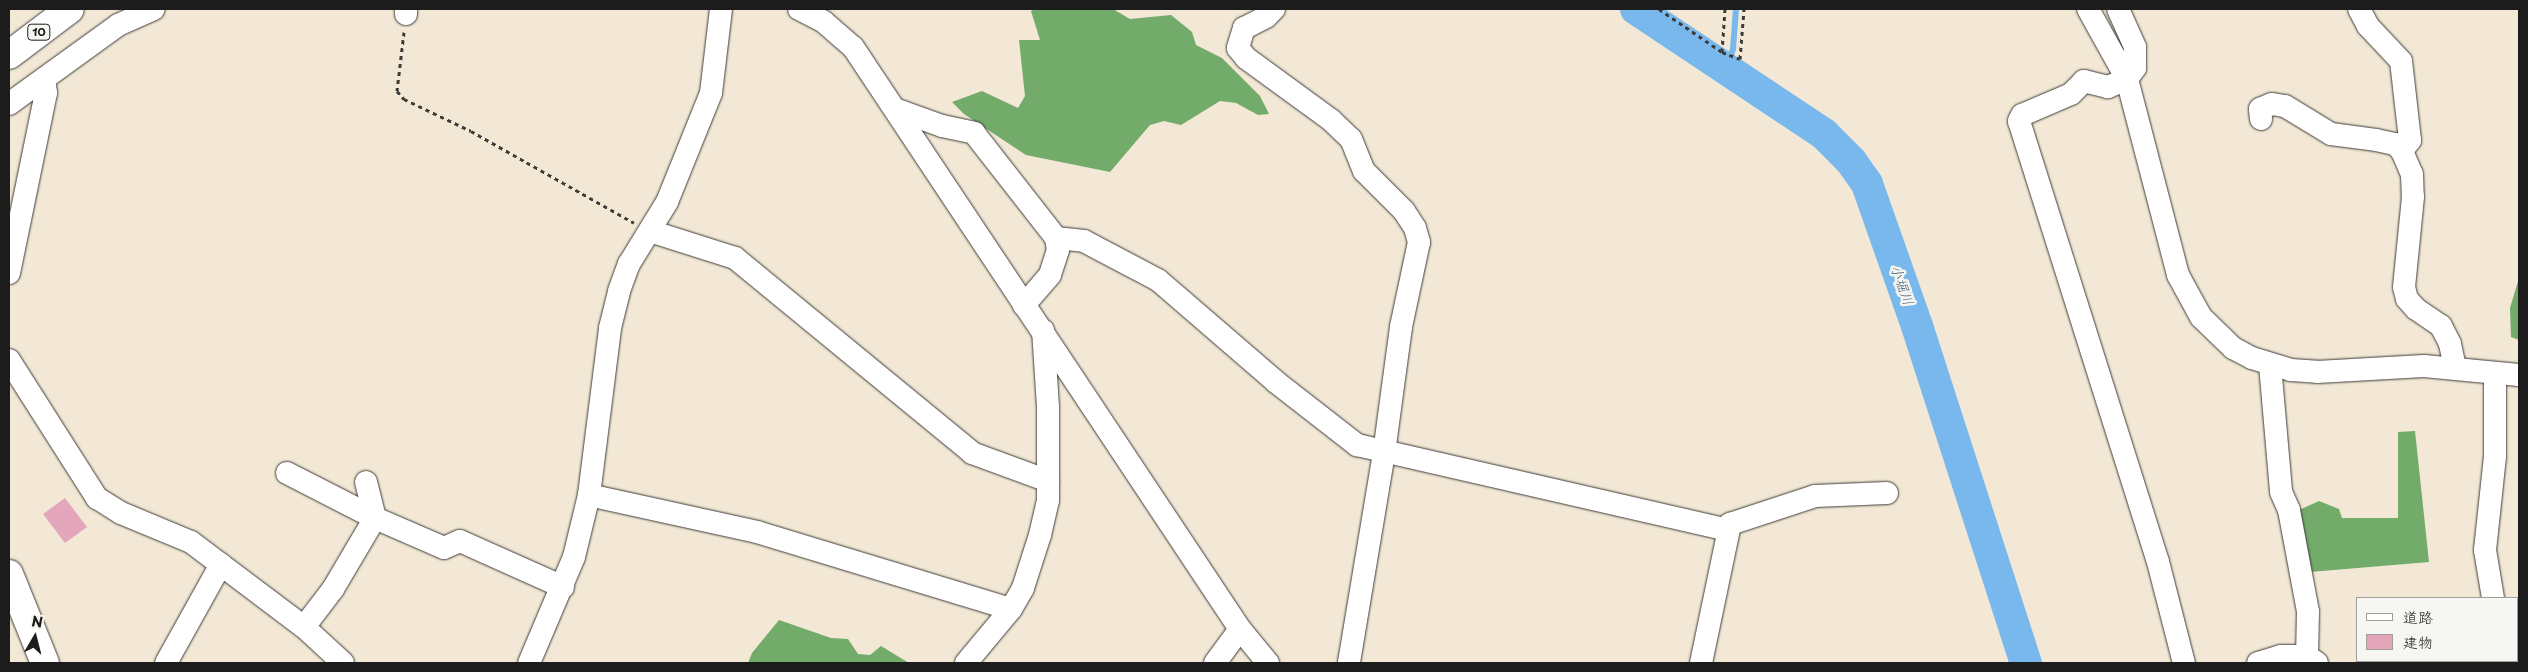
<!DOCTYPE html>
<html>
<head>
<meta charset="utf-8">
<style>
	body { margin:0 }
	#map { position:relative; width:2528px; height:672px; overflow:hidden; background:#f3e8d5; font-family:"Playpen Sans","Klee One",sans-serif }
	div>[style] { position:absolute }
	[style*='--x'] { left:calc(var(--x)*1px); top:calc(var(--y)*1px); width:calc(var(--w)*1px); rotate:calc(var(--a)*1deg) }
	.forest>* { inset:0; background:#72ab6a }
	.stream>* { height:5.5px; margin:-2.75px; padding:0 2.75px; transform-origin:2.75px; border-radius:2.75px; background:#79b8ed }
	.river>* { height:32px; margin:-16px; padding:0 16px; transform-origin:16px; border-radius:16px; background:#79b8ed }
	.building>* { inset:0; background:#e4a6bb }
	.path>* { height:3px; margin-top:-1.5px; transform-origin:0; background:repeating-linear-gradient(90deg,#3c3b38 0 4px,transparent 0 8px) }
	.roads { filter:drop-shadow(0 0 1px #3c3b38) drop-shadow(0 0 1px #3c3b38) }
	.minor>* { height:22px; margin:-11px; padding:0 11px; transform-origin:11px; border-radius:11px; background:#fff }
	.major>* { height:28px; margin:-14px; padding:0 14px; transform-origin:14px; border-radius:14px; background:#fff }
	span { translate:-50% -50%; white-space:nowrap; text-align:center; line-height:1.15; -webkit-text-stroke:5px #f6f6f2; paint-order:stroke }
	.shield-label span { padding:1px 4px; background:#f6f6f2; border:1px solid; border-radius:4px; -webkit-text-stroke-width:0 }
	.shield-label { font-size:11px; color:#1c1c1c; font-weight:700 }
	.water-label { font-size:14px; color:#415a70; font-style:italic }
	.frame { position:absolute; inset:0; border:10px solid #1c1c1c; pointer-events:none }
	.legend { position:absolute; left:2356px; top:597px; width:162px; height:65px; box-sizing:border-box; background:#f6f6f2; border:1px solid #9f9f9c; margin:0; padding:6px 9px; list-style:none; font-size:15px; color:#1c1c1c }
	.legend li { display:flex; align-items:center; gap:10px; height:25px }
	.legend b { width:25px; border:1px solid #9f9f9c }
	.north { position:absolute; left:10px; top:612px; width:50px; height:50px; -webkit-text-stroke:4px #f6f6f2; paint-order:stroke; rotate:8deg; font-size:14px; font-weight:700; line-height:20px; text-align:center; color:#1c1c1c }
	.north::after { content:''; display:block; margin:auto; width:18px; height:22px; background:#1c1c1c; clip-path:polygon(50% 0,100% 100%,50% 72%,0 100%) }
</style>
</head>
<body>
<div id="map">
	<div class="forest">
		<div style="clip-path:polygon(1034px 9px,1113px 9px,1130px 19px,1171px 15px,1192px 32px,1196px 45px,1222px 58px,1260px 96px,1269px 114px,1258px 115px,1236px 103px,1220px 101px,1181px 125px,1164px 121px,1150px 125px,1110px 172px,1026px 155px,964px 114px,952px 102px,982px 91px,1018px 108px,1025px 96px,1019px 40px,1040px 40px,1031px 11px)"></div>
		<div style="clip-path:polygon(2519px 278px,2519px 340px,2511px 337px,2510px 308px)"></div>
		<div style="clip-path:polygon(2415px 431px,2429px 562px,2310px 572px,2299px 510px,2319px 501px,2339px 509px,2342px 518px,2398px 518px,2398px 432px)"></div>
		<div style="clip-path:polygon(779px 620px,831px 638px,848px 639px,858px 654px,870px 655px,881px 646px,909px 663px,748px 663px,752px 653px)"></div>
	</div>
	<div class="stream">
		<div style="--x:1727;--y:70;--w:22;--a:-74"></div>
		<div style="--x:1733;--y:49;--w:40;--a:-85.7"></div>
	</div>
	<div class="river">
		<div style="--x:1636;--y:9;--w:226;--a:33.6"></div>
		<div style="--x:1824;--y:134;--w:38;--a:45"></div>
		<div style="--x:1851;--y:161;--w:28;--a:55"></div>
		<div style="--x:1867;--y:184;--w:151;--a:70.6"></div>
		<div style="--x:1917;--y:326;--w:354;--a:72.1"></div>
	</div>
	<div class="building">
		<div style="clip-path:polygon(65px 498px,87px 527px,65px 543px,43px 514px)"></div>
	</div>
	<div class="path">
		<div style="--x:1659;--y:9;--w:76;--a:34.3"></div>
		<div style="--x:1722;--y:52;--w:19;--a:21"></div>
		<div style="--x:1740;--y:59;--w:50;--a:-85.4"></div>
		<div style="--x:404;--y:32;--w:59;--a:96.8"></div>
		<div style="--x:397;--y:91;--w:11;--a:49"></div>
		<div style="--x:404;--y:99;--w:74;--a:25.5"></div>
		<div style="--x:471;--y:131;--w:187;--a:29.4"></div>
		<div style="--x:1722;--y:52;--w:43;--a:-86"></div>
	</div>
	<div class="roads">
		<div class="minor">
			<div style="--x:799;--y:9;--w:28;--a:27"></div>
			<div style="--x:824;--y:22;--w:38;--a:41"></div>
			<div style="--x:853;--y:47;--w:699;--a:56.38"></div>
			<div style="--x:1240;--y:629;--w:44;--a:50.5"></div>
			<div style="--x:1274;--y:9;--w:11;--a:135"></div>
			<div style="--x:1266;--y:17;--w:25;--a:153"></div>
			<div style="--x:1244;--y:28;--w:21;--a:107"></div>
			<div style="--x:1238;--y:48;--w:13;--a:51"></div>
			<div style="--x:1246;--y:58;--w:105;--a:36.1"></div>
			<div style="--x:1331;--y:120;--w:28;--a:44"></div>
			<div style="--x:1351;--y:139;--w:35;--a:68"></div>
			<div style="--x:1364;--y:171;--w:57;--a:45"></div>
			<div style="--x:1404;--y:211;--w:20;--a:57"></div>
			<div style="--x:1415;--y:228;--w:15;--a:74"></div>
			<div style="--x:1419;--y:242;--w:87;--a:102"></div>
			<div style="--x:1401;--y:327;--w:127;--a:97.7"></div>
			<div style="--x:1384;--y:453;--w:213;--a:99.5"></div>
			<div style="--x:2088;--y:9;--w:80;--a:60.9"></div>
			<div style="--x:2127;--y:79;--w:203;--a:75.4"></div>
			<div style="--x:2178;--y:275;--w:48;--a:61.3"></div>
			<div style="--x:2201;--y:317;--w:45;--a:44.1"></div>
			<div style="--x:2233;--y:348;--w:21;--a:28"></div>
			<div style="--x:2252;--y:358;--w:41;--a:17.1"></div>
			<div style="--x:2291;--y:370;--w:26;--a:4"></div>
			<div style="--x:2317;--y:372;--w:107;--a:-3.2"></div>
			<div style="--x:2424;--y:366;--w:95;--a:5.4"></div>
			<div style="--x:2118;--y:9;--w:42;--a:65.9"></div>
			<div style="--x:2135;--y:47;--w:21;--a:90"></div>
			<div style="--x:2135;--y:68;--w:14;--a:126"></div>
			<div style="--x:2127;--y:79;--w:21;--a:157"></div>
			<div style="--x:2108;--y:87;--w:25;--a:-166"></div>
			<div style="--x:2084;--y:81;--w:18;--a:135"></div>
			<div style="--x:2071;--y:94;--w:53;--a:156.8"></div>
			<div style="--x:2022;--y:115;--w:7;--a:117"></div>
			<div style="--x:2019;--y:121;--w:462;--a:72.5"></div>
			<div style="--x:2158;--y:562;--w:104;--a:75.6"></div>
			<div style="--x:2359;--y:9;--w:19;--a:62"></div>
			<div style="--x:2368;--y:26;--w:48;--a:46.7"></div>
			<div style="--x:2401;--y:61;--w:80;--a:83.5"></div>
			<div style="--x:2410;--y:140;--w:14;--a:126"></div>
			<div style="--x:406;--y:14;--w:5;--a:-90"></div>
			<div style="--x:9;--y:104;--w:135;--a:-35.9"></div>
			<div style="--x:118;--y:25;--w:39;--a:-24"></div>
			<div style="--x:895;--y:109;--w:50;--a:19.9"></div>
			<div style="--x:942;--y:126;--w:33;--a:12"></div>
			<div style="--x:974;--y:133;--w:133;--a:52"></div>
			<div style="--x:1056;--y:238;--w:12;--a:81"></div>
			<div style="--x:1058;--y:250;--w:26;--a:108"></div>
			<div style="--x:1050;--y:275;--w:40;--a:131"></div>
			<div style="--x:2261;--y:119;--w:10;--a:-96"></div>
			<div style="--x:2260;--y:109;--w:13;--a:-23"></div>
			<div style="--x:2272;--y:104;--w:13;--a:9"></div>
			<div style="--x:2285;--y:106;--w:54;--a:31.3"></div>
			<div style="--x:2331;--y:134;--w:45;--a:7.6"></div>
			<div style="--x:2376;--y:140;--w:19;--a:12"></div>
			<div style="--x:2395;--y:144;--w:10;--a:45"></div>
			<div style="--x:2402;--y:151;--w:25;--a:67"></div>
			<div style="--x:2412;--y:174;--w:23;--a:88"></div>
			<div style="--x:2413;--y:197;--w:90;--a:95.7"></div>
			<div style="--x:2404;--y:287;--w:12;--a:76"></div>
			<div style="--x:2407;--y:299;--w:13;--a:48"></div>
			<div style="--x:2416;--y:309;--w:30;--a:34"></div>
			<div style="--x:2441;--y:326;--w:20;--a:63"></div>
			<div style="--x:2450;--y:344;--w:24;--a:78"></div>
			<div style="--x:650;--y:231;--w:89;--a:17.6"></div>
			<div style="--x:735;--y:258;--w:307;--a:39.4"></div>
			<div style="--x:972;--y:453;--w:81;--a:20.2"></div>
			<div style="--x:1056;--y:238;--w:28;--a:6"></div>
			<div style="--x:1084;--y:241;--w:84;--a:27.8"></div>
			<div style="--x:1158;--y:280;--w:156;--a:40.8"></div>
			<div style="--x:1276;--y:382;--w:103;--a:37.9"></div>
			<div style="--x:1357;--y:445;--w:381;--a:12.9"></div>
			<div style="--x:9;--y:273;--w:184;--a:-78.4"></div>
			<div style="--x:46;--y:93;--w:14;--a:-98"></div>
			<div style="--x:9;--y:360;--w:164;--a:57.5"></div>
			<div style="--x:97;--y:498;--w:28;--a:32"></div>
			<div style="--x:121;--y:513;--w:76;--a:22.5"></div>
			<div style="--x:191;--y:542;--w:141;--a:37"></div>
			<div style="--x:304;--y:627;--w:53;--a:42.7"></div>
			<div style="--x:2270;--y:365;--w:127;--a:85"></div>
			<div style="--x:2281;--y:492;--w:20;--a:66"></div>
			<div style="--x:2289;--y:510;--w:104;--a:79.4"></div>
			<div style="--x:2308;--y:612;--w:44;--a:91.3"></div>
			<div style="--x:287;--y:473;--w:99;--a:27.1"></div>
			<div style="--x:375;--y:518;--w:75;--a:23.5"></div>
			<div style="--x:444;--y:548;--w:17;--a:-24"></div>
			<div style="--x:460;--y:541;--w:113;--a:24.1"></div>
			<div style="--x:589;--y:495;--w:172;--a:12.4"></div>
			<div style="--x:757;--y:532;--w:265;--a:16.9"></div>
			<div style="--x:2493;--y:598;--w:49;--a:-99.5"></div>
			<div style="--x:2485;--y:550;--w:95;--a:-83.9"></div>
			<div style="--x:2495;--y:456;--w:83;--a:-90"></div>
			<div style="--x:304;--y:627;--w:48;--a:-52.7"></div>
			<div style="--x:333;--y:589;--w:82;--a:-59.4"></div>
			<div style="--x:375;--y:518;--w:37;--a:-104"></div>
			<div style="--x:2517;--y:654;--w:7;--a:74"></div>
			<div style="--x:166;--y:663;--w:113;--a:-60.9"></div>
			<div style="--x:529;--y:663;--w:115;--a:-67"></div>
			<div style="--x:574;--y:557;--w:64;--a:-76.4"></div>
			<div style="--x:589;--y:495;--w:168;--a:-82.8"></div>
			<div style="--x:610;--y:328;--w:38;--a:-76"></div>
			<div style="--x:619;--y:291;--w:29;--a:-70"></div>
			<div style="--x:629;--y:264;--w:73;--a:-58.5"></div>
			<div style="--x:667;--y:202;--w:118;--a:-68"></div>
			<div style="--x:711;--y:93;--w:85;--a:-83.2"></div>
			<div style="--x:966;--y:663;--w:70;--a:-50.2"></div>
			<div style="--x:1011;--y:609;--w:24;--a:-60"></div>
			<div style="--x:1023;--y:588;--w:56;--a:-72.2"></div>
			<div style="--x:1040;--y:535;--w:36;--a:-77"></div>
			<div style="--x:1048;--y:500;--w:93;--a:-90"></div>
			<div style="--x:1048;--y:407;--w:77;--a:-93.7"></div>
			<div style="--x:1215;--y:663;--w:42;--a:-53.7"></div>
			<div style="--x:1701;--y:663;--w:142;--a:-78.2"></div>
			<div style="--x:1730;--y:524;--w:89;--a:-18.2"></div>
			<div style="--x:1815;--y:496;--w:72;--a:-2.4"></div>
			<div style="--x:2258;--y:663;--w:24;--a:-17"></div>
			<div style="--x:2281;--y:656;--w:26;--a:0"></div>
			<div style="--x:2307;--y:656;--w:12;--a:35"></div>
		</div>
		<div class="major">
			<div style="--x:9;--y:55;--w:76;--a:-37"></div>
			<div style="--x:9;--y:574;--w:96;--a:68"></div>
		</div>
	</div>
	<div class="shield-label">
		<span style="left:39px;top:32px">10</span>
	</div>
	<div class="water-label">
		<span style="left:1902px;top:285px;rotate:70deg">小堀川</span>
	</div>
	<div class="frame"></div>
	<ul class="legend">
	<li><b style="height:6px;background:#fff"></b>道路</li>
	<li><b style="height:14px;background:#e4a6bb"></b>建物</li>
	</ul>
	<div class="north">N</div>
</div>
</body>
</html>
